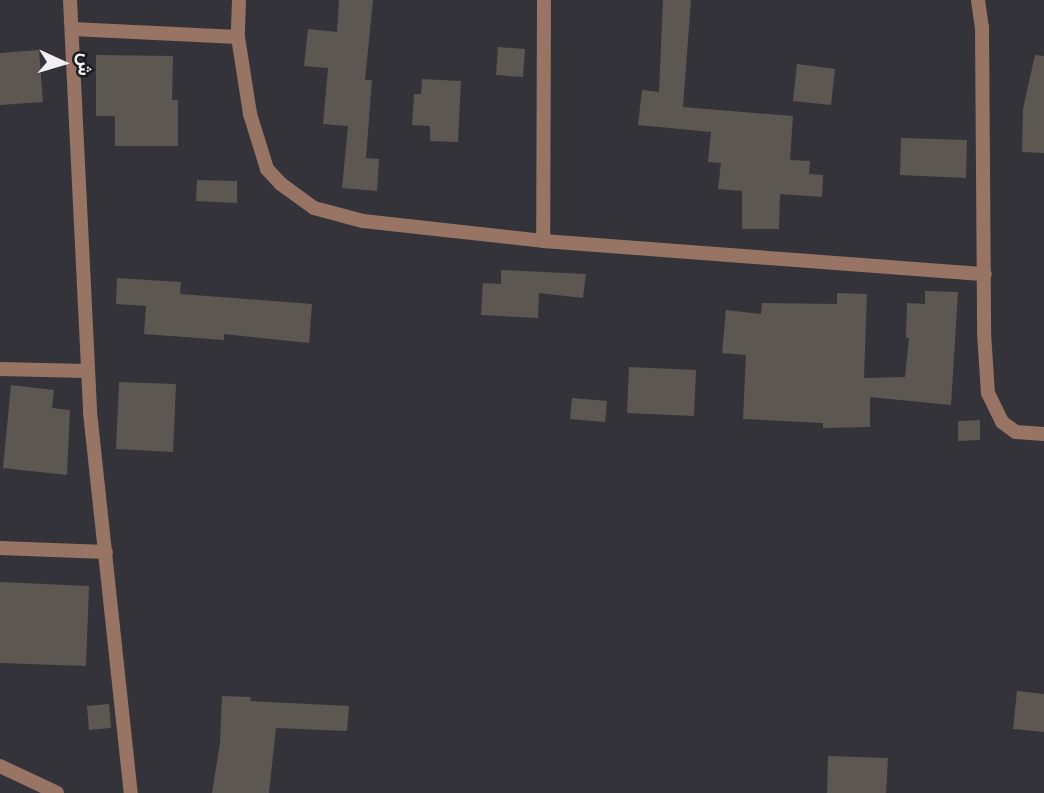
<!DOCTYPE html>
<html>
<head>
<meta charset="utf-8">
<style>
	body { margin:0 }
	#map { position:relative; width:1044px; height:793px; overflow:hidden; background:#35333a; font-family:"Alegreya Sans",Vazirmatn,sans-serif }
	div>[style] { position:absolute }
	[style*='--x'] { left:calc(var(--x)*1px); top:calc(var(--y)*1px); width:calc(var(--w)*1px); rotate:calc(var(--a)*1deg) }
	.building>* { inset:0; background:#5d5751 }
	.minor>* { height:14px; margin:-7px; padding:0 7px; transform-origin:7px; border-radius:7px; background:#977464 }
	span { translate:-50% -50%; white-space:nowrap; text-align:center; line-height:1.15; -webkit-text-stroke:5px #1c1b1f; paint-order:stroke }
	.north { position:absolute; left:28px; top:28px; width:70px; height:70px; -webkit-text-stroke:5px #1c1b1f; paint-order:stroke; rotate:94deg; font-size:19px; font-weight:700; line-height:28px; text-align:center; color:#f2f0f5 }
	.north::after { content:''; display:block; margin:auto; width:24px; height:32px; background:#f2f0f5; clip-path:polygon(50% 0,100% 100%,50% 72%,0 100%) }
</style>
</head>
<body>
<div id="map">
	<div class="building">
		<div style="clip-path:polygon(339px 0,373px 0,365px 80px,372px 80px,366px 158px,379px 159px,377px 191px,342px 188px,348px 126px,323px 124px,328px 68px,304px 66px,308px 29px,337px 32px)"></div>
		<div style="clip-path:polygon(663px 0,691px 0,683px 107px,793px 116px,790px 160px,810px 161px,809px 174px,823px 175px,822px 197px,780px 194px,779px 229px,742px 229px,742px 191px,718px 189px,721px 163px,708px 162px,711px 132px,638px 125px,642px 90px,659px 92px)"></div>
		<div style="clip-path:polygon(498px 47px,525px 49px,523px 77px,496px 75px)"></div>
		<div style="clip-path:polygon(39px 50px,43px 102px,0 105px,0 53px)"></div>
		<div style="clip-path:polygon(96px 55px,173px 56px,172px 100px,178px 100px,178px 146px,115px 146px,115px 116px,96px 116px)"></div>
		<div style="clip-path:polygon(1035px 55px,1044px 56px,1044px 153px,1022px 152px,1023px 109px)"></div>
		<div style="clip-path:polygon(797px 64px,835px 69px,831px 105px,793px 101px)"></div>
		<div style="clip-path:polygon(422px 79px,461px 81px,458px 142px,430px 141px,430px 126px,412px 125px,414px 94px,421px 94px)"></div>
		<div style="clip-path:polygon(901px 138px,967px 140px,966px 178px,900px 175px)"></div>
		<div style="clip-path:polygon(197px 180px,237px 181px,237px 203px,196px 201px)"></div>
		<div style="clip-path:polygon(501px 270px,586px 274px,583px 298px,539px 293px,538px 318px,481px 315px,483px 283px,501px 284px)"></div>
		<div style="clip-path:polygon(117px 278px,181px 282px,180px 294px,312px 304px,309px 343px,224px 334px,224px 340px,144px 334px,146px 306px,116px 304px)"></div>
		<div style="clip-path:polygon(925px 291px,958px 292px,951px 405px,870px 397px,870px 427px,823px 428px,823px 423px,743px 419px,746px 355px,722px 353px,726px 310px,761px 314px,762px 303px,837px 304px,837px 293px,867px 294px,864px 378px,905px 377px,909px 338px,906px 338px,907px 303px,925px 304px)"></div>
		<div style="clip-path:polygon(629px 367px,696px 370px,694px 416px,627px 413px)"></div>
		<div style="clip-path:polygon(119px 382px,176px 384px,173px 452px,116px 449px)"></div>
		<div style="clip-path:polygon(11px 385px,54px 390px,52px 408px,70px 410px,67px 475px,3px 468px)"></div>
		<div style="clip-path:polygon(572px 398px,607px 401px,605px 422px,570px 419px)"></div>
		<div style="clip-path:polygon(980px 420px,980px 440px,958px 441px,958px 421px)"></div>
		<div style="clip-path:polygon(0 582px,89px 586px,86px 666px,0 663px)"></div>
		<div style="clip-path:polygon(1017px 691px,1044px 694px,1044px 732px,1013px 729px)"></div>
		<div style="clip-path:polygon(222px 696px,251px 697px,250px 701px,349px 706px,347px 731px,276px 728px,269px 793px,212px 793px,220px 743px)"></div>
		<div style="clip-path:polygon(109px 704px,111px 728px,89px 730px,87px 706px)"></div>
		<div style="clip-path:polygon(828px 756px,888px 758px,886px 793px,827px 793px)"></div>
	</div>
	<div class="minor">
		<div style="--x:70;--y:0;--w:412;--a:87.2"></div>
		<div style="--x:90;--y:412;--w:383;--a:83.9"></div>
		<div style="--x:239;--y:0;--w:37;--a:92"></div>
		<div style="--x:238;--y:37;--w:78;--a:81.1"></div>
		<div style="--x:250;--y:114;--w:58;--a:72.8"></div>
		<div style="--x:267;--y:169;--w:21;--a:47"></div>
		<div style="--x:281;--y:184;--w:41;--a:36"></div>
		<div style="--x:314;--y:208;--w:51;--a:14.9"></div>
		<div style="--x:363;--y:221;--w:181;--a:6.3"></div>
		<div style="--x:544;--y:0;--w:241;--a:90.2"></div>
		<div style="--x:543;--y:241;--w:443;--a:4.3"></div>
		<div style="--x:978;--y:0;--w:27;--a:82"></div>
		<div style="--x:982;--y:27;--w:306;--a:89.6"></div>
		<div style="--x:984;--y:333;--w:60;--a:86.2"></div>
		<div style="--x:988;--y:393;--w:32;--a:64"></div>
		<div style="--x:1002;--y:422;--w:17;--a:36"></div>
		<div style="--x:1016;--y:432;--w:28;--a:4"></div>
		<div style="--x:72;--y:29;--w:166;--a:2.8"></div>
		<div style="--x:0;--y:369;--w:87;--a:1.3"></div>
		<div style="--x:0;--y:548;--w:106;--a:2.2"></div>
		<div style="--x:0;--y:766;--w:63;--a:25.3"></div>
	</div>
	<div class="north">ش</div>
</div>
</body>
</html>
